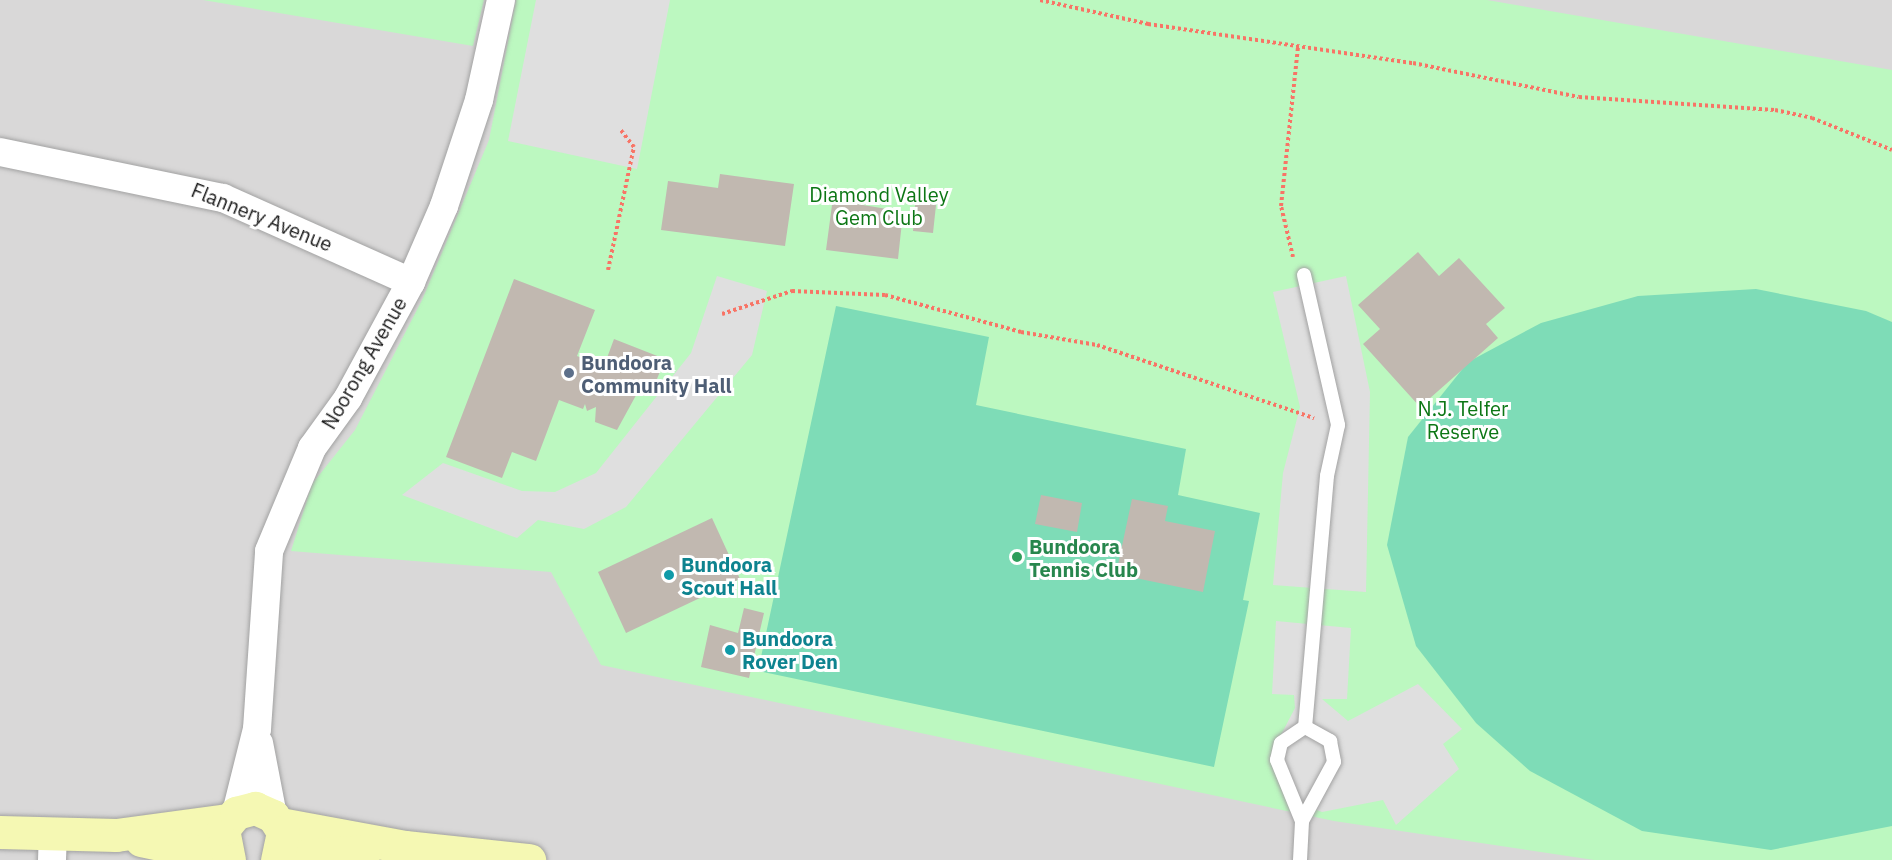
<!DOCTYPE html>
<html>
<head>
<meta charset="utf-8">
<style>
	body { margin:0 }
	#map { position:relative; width:1892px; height:860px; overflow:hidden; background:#ede8e0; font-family:"IBM Plex Sans",sans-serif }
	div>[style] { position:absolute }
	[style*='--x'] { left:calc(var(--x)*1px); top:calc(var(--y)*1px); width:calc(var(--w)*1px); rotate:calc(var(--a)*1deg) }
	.residential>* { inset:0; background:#d9d8d8 }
	.park>* { inset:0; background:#bcf8c0 }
	.pitch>* { inset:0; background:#7edcb7 }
	.parking>* { inset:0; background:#dfdfdf }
	.building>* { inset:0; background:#c1b8b0 }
	.path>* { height:4px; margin-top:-2px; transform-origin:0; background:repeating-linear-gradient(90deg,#f87466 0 3px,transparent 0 6px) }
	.roads { filter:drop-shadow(0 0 2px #a2a2a2) drop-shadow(0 0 2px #a2a2a2) }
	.lane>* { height:14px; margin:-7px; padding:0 7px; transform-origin:7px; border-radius:7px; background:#fff }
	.street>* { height:28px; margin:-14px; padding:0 14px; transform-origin:14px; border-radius:14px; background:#fff }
	.secondary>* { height:33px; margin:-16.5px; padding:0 16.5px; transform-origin:16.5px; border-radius:16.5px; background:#f5f8b3 }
	.dots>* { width:16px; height:16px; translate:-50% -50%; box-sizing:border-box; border:3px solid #fff; border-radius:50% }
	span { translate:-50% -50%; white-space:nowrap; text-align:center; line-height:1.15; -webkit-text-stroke:6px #fff; paint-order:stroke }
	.park-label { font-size:20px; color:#0c7614 }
	.street-label { font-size:20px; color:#1b1b1b }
	.service-label { font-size:20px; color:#4e5e75; font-weight:700 }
	.left { translate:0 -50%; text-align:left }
	.leisure-label { font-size:20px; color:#27864d; font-weight:700 }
	.culture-label { font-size:20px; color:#0d838f; font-weight:700 }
</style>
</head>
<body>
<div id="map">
	<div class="residential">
		<div style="clip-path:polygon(0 0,1892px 0,1892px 860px,0 860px)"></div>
	</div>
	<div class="park">
		<div style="clip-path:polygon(203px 0,484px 0,473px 46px)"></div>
		<div style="clip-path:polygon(516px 0,1487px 0,1892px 70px,1892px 860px,1594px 860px,1334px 821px,601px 665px,551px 572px,291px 551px,312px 484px,355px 430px,422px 300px,489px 140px)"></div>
	</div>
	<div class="pitch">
		<div style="clip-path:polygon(1756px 289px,1866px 311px,1892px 322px,1892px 826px,1771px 850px,1642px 831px,1530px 771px,1476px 723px,1416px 646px,1387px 545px,1408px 437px,1468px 362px,1541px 323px,1638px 296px)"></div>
		<div style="clip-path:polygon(836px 306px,989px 337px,976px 405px,1186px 449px,1178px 495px,1260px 513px,1243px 600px,1249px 601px,1214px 767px,758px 671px)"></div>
	</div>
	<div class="parking">
		<div style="clip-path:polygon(536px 0,670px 0,637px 169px,508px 141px)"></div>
		<div style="clip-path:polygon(717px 276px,767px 291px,752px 355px,626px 507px,584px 529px,538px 520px,517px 538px,402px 495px,443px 463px,522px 491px,555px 492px,596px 473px,691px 353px)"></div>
		<div style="clip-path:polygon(1346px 276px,1370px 392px,1366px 592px,1273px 585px,1283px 473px,1300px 407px,1273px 292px)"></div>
		<div style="clip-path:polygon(1276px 621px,1351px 628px,1347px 699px,1322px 699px,1348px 721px,1418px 684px,1462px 729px,1443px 744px,1459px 769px,1396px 825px,1383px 800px,1322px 812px,1288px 799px,1270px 756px,1295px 708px,1294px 695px,1272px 694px)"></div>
	</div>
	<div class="building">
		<div style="clip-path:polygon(720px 174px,794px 184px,785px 246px,661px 230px,668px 181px,718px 188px)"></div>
		<div style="clip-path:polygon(834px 190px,858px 193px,857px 204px,893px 210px,890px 221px,902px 222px,898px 259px,826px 250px)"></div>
		<div style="clip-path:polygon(916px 194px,937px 196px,933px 233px,913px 231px)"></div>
		<div style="clip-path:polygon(1418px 252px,1439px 276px,1459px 258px,1505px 308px,1486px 324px,1498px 338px,1420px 407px,1363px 344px,1380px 329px,1358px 305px)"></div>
		<div style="clip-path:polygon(514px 279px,595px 310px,577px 356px,604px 366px,614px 339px,665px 359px,657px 379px,640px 388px,617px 430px,595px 422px,596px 407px,587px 411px,585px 404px,583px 409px,559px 400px,536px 461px,512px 452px,502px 478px,446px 457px)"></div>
		<div style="clip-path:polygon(1041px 495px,1082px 503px,1077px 532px,1035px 524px)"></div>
		<div style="clip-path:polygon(1132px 499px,1168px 506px,1165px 521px,1215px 531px,1203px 592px,1116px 574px)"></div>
		<div style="clip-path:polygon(712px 518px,740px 579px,626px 633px,598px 572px)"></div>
		<div style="clip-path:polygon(744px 608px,764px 613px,749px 678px,701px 667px,710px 625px,738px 633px)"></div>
	</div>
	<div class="path">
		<div style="--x:1040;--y:0;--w:111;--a:12.5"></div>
		<div style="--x:1148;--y:24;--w:268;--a:8.4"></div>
		<div style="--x:1413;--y:63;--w:169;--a:11.6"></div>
		<div style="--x:1579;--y:97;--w:196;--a:3.8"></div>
		<div style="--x:1775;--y:110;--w:38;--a:12"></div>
		<div style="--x:1812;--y:118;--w:86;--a:21.8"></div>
		<div style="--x:1293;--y:257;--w:52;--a:-103.2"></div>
		<div style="--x:1281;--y:206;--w:160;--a:-83.9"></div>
		<div style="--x:608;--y:270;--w:126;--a:-78.1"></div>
		<div style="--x:634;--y:147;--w:23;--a:-128"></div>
		<div style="--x:722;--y:314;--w:74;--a:-18.2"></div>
		<div style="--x:792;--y:291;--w:93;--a:2.5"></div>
		<div style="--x:885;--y:295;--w:141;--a:15.2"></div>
		<div style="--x:1021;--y:332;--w:77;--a:9.7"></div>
		<div style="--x:1097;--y:345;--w:229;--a:18.6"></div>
	</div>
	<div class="roads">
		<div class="lane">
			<div style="--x:1304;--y:275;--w:154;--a:77.2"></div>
			<div style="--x:1338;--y:425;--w:52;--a:102.2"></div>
			<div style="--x:1327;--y:476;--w:252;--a:95"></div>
			<div style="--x:1300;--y:860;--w:39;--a:-87"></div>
			<div style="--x:1302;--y:821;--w:66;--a:-112.3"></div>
			<div style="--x:1277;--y:760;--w:17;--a:-77"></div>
			<div style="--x:1281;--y:743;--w:29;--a:-34"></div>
			<div style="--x:1305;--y:727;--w:29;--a:29"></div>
			<div style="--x:1330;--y:741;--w:21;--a:79"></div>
			<div style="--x:1334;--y:762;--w:67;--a:118.5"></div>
		</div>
		<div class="street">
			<div style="--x:0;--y:152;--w:228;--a:11.7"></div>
			<div style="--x:223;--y:198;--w:206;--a:24.1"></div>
			<div style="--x:259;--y:743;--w:74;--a:79.1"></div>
			<div style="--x:236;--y:813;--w:87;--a:-76"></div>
			<div style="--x:257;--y:729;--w:178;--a:-86.1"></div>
			<div style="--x:269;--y:551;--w:112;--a:-67.3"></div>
			<div style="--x:312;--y:448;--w:62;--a:-54.2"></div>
			<div style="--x:348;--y:398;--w:132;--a:-61.5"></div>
			<div style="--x:411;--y:282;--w:83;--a:-66.5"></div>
			<div style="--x:444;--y:206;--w:112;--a:-71.7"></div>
			<div style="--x:479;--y:100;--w:102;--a:-77.6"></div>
			<div style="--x:52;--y:860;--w:26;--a:-88"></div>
		</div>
		<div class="secondary">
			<div style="--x:280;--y:824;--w:127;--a:10.4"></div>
			<div style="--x:405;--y:847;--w:125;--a:6"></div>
			<div style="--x:0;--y:832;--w:116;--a:1.5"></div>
			<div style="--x:116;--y:835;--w:114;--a:-7.6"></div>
			<div style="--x:141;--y:840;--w:88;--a:11.8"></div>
			<div style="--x:279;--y:858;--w:86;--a:-4.7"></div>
			<div style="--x:229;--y:860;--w:32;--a:-101"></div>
			<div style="--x:223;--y:829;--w:21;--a:-51"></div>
			<div style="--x:236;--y:813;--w:20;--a:-15"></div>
			<div style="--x:255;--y:808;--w:20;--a:24"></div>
			<div style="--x:273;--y:816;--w:19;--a:58"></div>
			<div style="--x:283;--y:832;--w:29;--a:102"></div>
		</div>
	</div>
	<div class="dots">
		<div style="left:569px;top:373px;background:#5c6f8a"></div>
		<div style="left:1017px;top:557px;background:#2e9e5b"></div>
		<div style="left:669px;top:575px;background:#0f9aa8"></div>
		<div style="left:730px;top:650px;background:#0f9aa8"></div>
	</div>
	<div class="park-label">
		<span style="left:879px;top:206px">Diamond Valley<br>Gem Club</span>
		<span style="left:1463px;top:420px">N.J. Telfer<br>Reserve</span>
	</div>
	<div class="street-label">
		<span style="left:262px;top:217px;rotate:22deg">Flannery Avenue</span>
		<span style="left:364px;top:363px;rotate:-60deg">Noorong Avenue</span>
	</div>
	<div class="service-label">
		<span class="left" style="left:581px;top:374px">Bundoora<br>Community Hall</span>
	</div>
	<div class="leisure-label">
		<span class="left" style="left:1029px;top:558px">Bundoora<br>Tennis Club</span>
	</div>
	<div class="culture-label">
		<span class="left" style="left:681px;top:576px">Bundoora<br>Scout Hall</span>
		<span class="left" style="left:742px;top:650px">Bundoora<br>Rover Den</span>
	</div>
</div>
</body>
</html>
